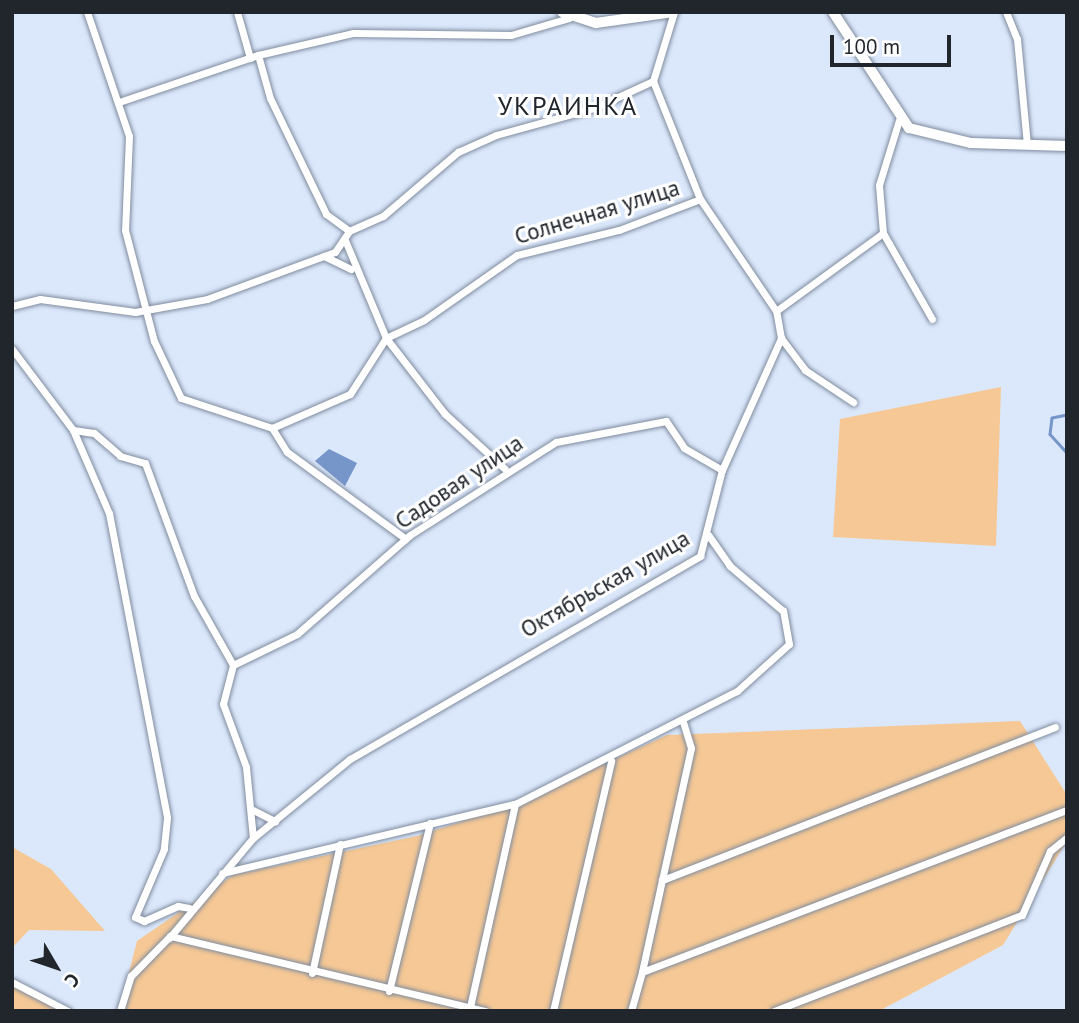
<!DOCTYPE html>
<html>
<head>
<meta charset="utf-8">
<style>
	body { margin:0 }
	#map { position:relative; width:1079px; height:1023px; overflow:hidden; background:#dbe8fc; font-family:"PT Sans",sans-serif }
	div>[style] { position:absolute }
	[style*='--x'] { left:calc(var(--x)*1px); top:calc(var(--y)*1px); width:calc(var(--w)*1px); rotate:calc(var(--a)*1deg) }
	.green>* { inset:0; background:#f5c895 }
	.water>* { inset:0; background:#7695c8 }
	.stream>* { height:2.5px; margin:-1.25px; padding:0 1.25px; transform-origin:1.25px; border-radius:1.25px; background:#7695c8 }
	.roads { filter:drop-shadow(0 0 2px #808c9e) drop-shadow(0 0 2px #808c9e) }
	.minor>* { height:7px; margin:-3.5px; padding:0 3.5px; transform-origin:3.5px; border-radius:3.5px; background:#fff }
	.secondary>* { height:10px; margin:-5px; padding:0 5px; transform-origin:5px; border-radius:5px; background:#fff }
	span { translate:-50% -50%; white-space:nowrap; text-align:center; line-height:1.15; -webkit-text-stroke:6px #fff; paint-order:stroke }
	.street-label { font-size:23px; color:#21262d }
	.quarter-label { font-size:26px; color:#21262d; letter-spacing:2px }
	.frame { position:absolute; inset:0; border:14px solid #21262d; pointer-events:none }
	.north { position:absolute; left:21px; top:932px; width:70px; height:70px; -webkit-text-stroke:5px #fff; paint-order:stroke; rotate:129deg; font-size:19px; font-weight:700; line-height:28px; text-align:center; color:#21262d }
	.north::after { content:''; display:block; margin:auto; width:24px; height:32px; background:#21262d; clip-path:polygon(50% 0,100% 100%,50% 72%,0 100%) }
	.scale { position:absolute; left:830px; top:35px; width:121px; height:32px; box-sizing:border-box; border:4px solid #21262d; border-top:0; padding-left:9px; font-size:21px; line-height:24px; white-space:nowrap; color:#21262d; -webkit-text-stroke:5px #fff; paint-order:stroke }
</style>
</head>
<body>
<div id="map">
	<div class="green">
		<div style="clip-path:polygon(1001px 387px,996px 546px,833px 537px,840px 419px)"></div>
		<div style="clip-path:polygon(1020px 721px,1067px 795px,1067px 841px,1003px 945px,879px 1011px,119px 1011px,137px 941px,233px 875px,417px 836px,515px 804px,667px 735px)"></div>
		<div style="clip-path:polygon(12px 847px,51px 869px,105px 931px,29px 930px,12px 948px)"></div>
		<div style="clip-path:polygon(12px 982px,68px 1011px,12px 1011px)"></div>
	</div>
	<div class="water">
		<div style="clip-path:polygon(329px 449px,357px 463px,345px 486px,315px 461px)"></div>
	</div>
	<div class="stream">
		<div style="--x:1067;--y:415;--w:15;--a:169"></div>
		<div style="--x:1052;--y:418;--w:16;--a:97"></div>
		<div style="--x:1050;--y:434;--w:25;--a:48"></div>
	</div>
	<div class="roads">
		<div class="minor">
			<div style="--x:87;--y:12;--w:131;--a:71.3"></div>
			<div style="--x:129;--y:136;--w:94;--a:92.4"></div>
			<div style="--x:125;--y:230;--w:115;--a:75.4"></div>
			<div style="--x:154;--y:341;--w:63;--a:64.7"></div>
			<div style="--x:181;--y:398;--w:96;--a:18.2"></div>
			<div style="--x:272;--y:428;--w:28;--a:58"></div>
			<div style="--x:287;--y:452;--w:147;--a:36.2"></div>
			<div style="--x:237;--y:12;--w:48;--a:74.2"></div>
			<div style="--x:674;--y:12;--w:72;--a:106.9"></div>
			<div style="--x:653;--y:81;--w:127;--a:68.3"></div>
			<div style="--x:700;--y:199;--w:135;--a:55.8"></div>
			<div style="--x:1006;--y:12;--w:29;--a:68"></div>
			<div style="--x:1017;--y:39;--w:105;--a:84.6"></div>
			<div style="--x:258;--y:55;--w:45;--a:74.4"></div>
			<div style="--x:270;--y:98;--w:129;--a:64.2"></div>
			<div style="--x:326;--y:214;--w:29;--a:36"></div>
			<div style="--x:119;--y:102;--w:147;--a:-18.7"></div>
			<div style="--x:258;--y:55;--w:98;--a:-13"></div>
			<div style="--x:353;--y:33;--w:158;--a:0.7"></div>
			<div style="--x:511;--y:35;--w:60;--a:-16.3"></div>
			<div style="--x:883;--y:233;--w:99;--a:60.3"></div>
			<div style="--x:345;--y:240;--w:106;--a:67.3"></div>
			<div style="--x:386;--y:338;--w:96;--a:52.2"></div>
			<div style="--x:445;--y:414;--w:81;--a:42.5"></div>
			<div style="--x:324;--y:256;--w:30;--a:26"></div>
			<div style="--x:12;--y:306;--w:29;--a:-14"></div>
			<div style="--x:40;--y:299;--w:96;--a:7.8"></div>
			<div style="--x:135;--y:312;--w:73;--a:-10.2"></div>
			<div style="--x:207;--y:299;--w:136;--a:-20.2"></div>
			<div style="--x:335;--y:252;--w:25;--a:-56"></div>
			<div style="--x:349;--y:231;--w:37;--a:-24"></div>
			<div style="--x:383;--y:216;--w:99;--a:-40.5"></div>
			<div style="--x:458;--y:152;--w:42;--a:-24.1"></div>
			<div style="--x:496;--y:135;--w:102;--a:-15.4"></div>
			<div style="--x:594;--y:108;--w:65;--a:-24.6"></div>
			<div style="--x:781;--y:338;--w:40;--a:53"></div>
			<div style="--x:805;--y:370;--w:58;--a:33.7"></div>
			<div style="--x:12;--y:349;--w:101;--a:53"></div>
			<div style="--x:73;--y:430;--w:21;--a:8"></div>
			<div style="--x:94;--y:433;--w:35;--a:41"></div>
			<div style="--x:120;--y:456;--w:26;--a:16"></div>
			<div style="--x:145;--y:463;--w:142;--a:69.8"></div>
			<div style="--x:194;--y:596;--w:79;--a:60.5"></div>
			<div style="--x:272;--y:428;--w:85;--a:-23.6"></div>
			<div style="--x:350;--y:394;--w:67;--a:-57.3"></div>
			<div style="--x:386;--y:338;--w:42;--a:-25.3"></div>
			<div style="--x:424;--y:320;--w:113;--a:-35"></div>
			<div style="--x:517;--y:255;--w:105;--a:-13.8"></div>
			<div style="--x:619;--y:230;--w:87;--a:-20.9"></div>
			<div style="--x:73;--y:430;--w:90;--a:66.6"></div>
			<div style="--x:109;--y:513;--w:310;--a:79.2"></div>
			<div style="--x:167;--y:818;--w:31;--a:96"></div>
			<div style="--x:164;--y:849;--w:74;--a:113.1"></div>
			<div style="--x:135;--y:917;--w:10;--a:24"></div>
			<div style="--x:144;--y:921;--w:37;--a:-24"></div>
			<div style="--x:178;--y:906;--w:11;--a:10"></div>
			<div style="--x:233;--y:665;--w:71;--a:-25.8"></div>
			<div style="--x:297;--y:634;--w:150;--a:-41.2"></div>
			<div style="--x:410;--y:535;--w:173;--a:-32.5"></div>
			<div style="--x:556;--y:442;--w:112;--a:-10.8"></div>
			<div style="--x:666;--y:421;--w:32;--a:56"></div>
			<div style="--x:684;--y:448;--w:44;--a:30.1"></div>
			<div style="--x:233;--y:665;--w:40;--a:104.4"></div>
			<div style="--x:223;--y:704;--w:67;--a:69.9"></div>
			<div style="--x:246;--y:767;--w:71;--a:84.4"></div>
			<div style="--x:1055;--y:727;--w:422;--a:158.7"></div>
			<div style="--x:662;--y:880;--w:94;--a:102.3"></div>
			<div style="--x:642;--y:972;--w:455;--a:-20.9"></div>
			<div style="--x:253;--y:810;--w:25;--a:27"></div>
			<div style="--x:222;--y:873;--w:301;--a:-13.3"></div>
			<div style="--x:515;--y:804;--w:249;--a:-27"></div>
			<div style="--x:737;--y:691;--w:70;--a:-42.1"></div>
			<div style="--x:789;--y:644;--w:34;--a:-100"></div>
			<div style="--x:783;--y:611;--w:70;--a:-139.7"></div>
			<div style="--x:730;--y:566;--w:38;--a:-125"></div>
			<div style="--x:662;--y:880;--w:135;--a:-77.6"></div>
			<div style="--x:691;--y:748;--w:30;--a:-107"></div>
			<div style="--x:169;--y:938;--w:131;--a:-50"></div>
			<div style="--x:253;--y:838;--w:125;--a:-39.2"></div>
			<div style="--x:350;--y:759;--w:405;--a:-30.1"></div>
			<div style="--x:700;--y:556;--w:89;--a:-75.7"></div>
			<div style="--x:722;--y:470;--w:145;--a:-65.9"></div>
			<div style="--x:781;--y:338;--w:27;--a:-100"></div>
			<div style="--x:776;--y:311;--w:132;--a:-36.1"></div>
			<div style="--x:883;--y:233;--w:48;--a:-94.8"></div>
			<div style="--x:879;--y:185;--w:68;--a:-72.9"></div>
			<div style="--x:312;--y:973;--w:132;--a:-77.8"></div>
			<div style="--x:12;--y:982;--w:63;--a:27.4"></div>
			<div style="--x:389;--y:991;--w:173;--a:-76.3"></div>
			<div style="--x:470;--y:1007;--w:208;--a:-77.5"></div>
			<div style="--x:120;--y:1011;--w:37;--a:-73"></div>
			<div style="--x:131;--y:976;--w:56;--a:-45.7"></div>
			<div style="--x:170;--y:936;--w:324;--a:13.4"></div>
			<div style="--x:553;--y:1011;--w:257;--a:-76.9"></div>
			<div style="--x:631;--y:1011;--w:41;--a:-74.2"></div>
			<div style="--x:774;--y:1011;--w:266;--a:-21.2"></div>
			<div style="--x:1022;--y:915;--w:70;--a:-66.4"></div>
			<div style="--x:1050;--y:851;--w:22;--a:-39"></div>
		</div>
		<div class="secondary">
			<div style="--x:562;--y:12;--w:36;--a:18"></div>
			<div style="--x:596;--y:23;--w:78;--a:-8.1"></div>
			<div style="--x:833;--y:12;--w:139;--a:56.8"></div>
			<div style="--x:909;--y:128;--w:64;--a:13.6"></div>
			<div style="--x:971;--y:143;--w:96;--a:1.8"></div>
		</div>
	</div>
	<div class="street-label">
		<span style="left:597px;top:212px;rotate:-17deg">Солнечная улица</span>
		<span style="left:459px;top:482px;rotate:-34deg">Садовая улица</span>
		<span style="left:605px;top:584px;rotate:-30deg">Октябрьская улица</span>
	</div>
	<div class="quarter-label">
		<span style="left:568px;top:106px">УКРАИНКА</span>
	</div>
	<div class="frame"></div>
	<div class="north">С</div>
	<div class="scale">100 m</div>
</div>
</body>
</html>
